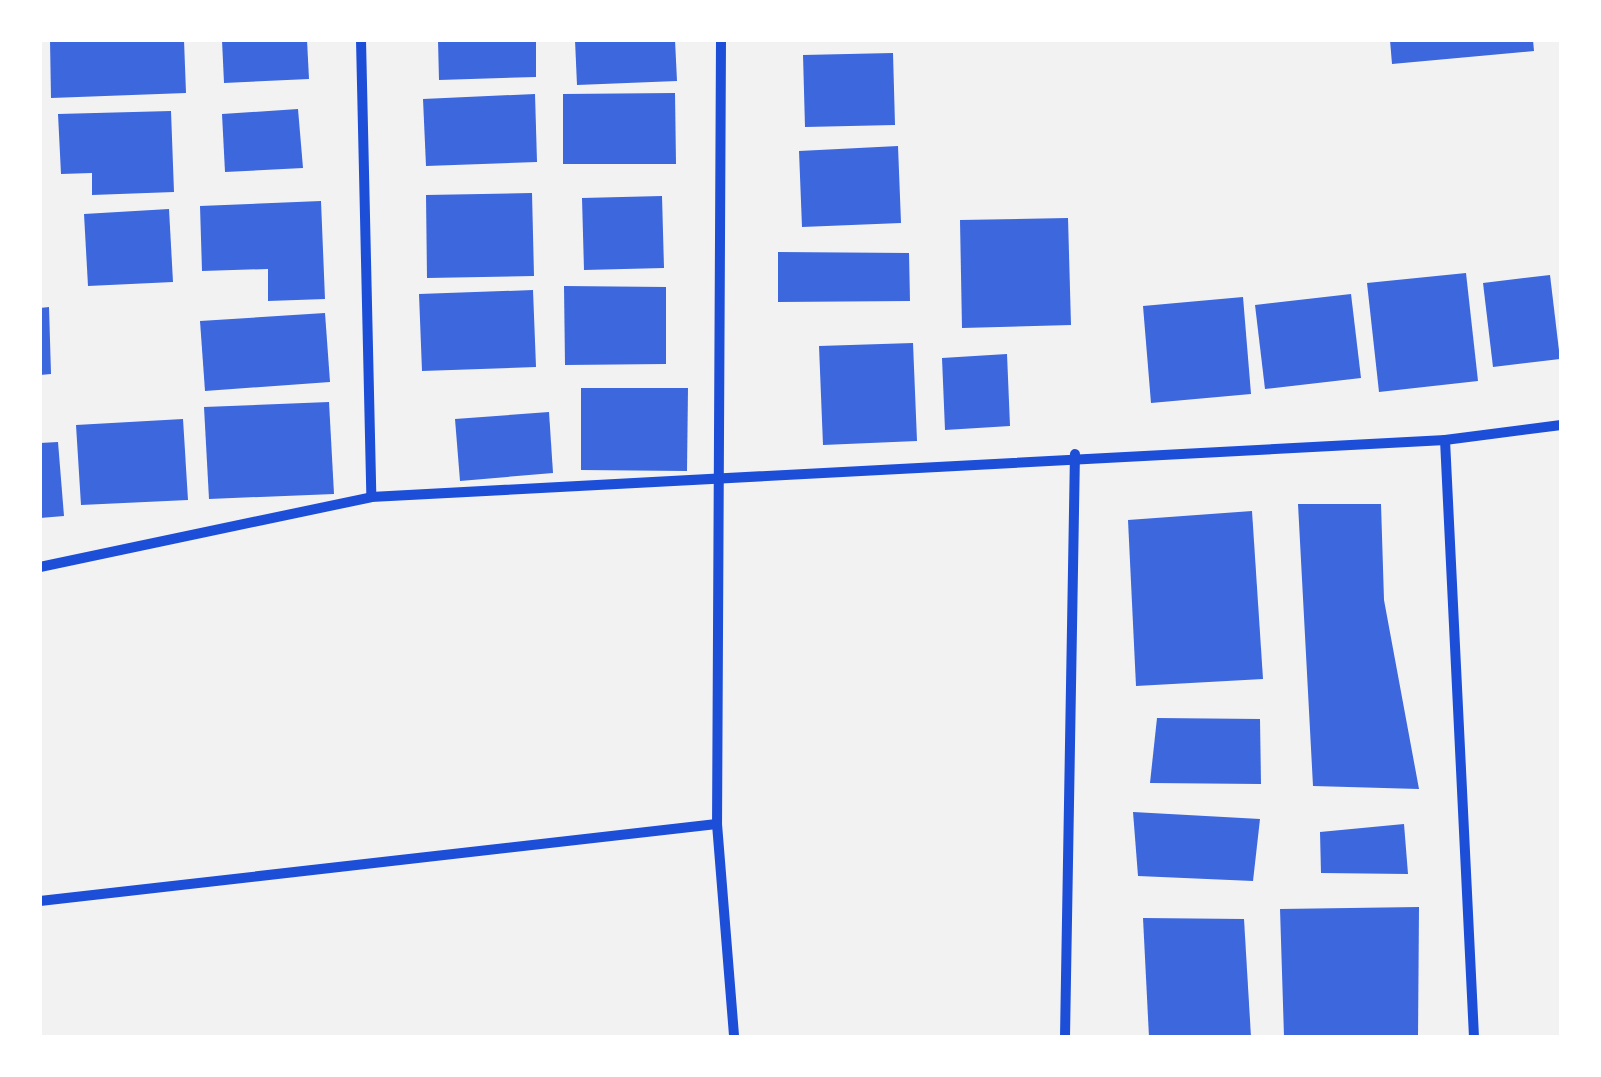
<!DOCTYPE html>
<html>
<head>
<meta charset="utf-8">
<style>
	body { margin:0 }
	#map { position:relative; width:1601px; height:1077px; overflow:hidden; background:#f2f2f2; font-family:"PT Sans",sans-serif }
	div>[style] { position:absolute }
	[style*='--x'] { left:calc(var(--x)*1px); top:calc(var(--y)*1px); width:calc(var(--w)*1px); rotate:calc(var(--a)*1deg) }
	.building>* { inset:0; background:#3d67dc }
	.minor>* { height:10px; margin:-5px; padding:0 5px; transform-origin:5px; border-radius:5px; background:#1d4ed8 }
	span { translate:-50% -50%; white-space:nowrap; text-align:center; line-height:1.15; -webkit-text-stroke:10px #fff; paint-order:stroke }
	.frame { position:absolute; inset:0; border:42px solid #fff; pointer-events:none }
</style>
</head>
<body>
<div id="map">
	<div class="building">
		<div style="clip-path:polygon(50px 40px,184px 40px,186px 93px,51px 98px)"></div>
		<div style="clip-path:polygon(222px 40px,307px 40px,309px 79px,224px 83px)"></div>
		<div style="clip-path:polygon(438px 40px,536px 40px,536px 77px,439px 80px)"></div>
		<div style="clip-path:polygon(575px 40px,675px 40px,677px 81px,577px 85px)"></div>
		<div style="clip-path:polygon(1390px 40px,1533px 40px,1534px 51px,1392px 64px)"></div>
		<div style="clip-path:polygon(893px 53px,895px 125px,805px 127px,803px 55px)"></div>
		<div style="clip-path:polygon(675px 93px,676px 164px,563px 164px,563px 94px)"></div>
		<div style="clip-path:polygon(535px 94px,537px 162px,426px 166px,423px 99px)"></div>
		<div style="clip-path:polygon(298px 109px,303px 168px,225px 172px,222px 114px)"></div>
		<div style="clip-path:polygon(171px 111px,174px 192px,92px 195px,92px 173px,61px 174px,58px 114px)"></div>
		<div style="clip-path:polygon(898px 146px,901px 223px,802px 227px,799px 151px)"></div>
		<div style="clip-path:polygon(532px 193px,534px 276px,427px 278px,426px 195px)"></div>
		<div style="clip-path:polygon(662px 196px,664px 268px,584px 270px,582px 198px)"></div>
		<div style="clip-path:polygon(321px 201px,325px 299px,268px 301px,268px 269px,202px 271px,200px 206px)"></div>
		<div style="clip-path:polygon(169px 209px,173px 282px,88px 286px,84px 214px)"></div>
		<div style="clip-path:polygon(1068px 218px,1071px 325px,962px 328px,960px 220px)"></div>
		<div style="clip-path:polygon(778px 252px,909px 253px,910px 301px,778px 302px)"></div>
		<div style="clip-path:polygon(1466px 273px,1478px 381px,1379px 392px,1367px 283px)"></div>
		<div style="clip-path:polygon(1550px 275px,1560px 359px,1493px 367px,1483px 283px)"></div>
		<div style="clip-path:polygon(564px 286px,666px 287px,666px 364px,565px 365px)"></div>
		<div style="clip-path:polygon(533px 290px,536px 367px,422px 371px,419px 294px)"></div>
		<div style="clip-path:polygon(1351px 294px,1361px 378px,1265px 389px,1255px 305px)"></div>
		<div style="clip-path:polygon(1243px 297px,1251px 394px,1151px 403px,1143px 306px)"></div>
		<div style="clip-path:polygon(49px 307px,51px 374px,40px 375px,40px 308px)"></div>
		<div style="clip-path:polygon(325px 313px,330px 382px,205px 391px,200px 321px)"></div>
		<div style="clip-path:polygon(913px 343px,917px 441px,823px 445px,819px 346px)"></div>
		<div style="clip-path:polygon(1007px 354px,1010px 426px,945px 430px,942px 358px)"></div>
		<div style="clip-path:polygon(581px 388px,688px 388px,687px 471px,581px 470px)"></div>
		<div style="clip-path:polygon(329px 402px,334px 494px,209px 499px,204px 407px)"></div>
		<div style="clip-path:polygon(549px 412px,553px 473px,460px 481px,455px 419px)"></div>
		<div style="clip-path:polygon(183px 419px,188px 500px,81px 505px,76px 425px)"></div>
		<div style="clip-path:polygon(58px 442px,64px 516px,40px 518px,40px 443px)"></div>
		<div style="clip-path:polygon(1298px 504px,1381px 504px,1384px 600px,1419px 789px,1313px 786px)"></div>
		<div style="clip-path:polygon(1252px 511px,1263px 679px,1136px 686px,1128px 520px)"></div>
		<div style="clip-path:polygon(1157px 718px,1260px 719px,1261px 784px,1150px 783px)"></div>
		<div style="clip-path:polygon(1133px 812px,1260px 819px,1253px 881px,1138px 876px)"></div>
		<div style="clip-path:polygon(1404px 824px,1408px 874px,1321px 873px,1320px 832px)"></div>
		<div style="clip-path:polygon(1419px 907px,1418px 1037px,1284px 1037px,1280px 909px)"></div>
		<div style="clip-path:polygon(1143px 918px,1244px 919px,1251px 1037px,1149px 1037px)"></div>
	</div>
	<div class="minor">
		<div style="--x:361;--y:40;--w:457;--a:88.7"></div>
		<div style="--x:721;--y:40;--w:784;--a:90.29"></div>
		<div style="--x:717;--y:824;--w:214;--a:85.4"></div>
		<div style="--x:1445;--y:440;--w:598;--a:87.22"></div>
		<div style="--x:40;--y:567;--w:338;--a:-11.9"></div>
		<div style="--x:371;--y:497;--w:1076;--a:-3.04"></div>
		<div style="--x:1445;--y:440;--w:117;--a:-7.4"></div>
		<div style="--x:40;--y:901;--w:681;--a:-6.49"></div>
		<div style="--x:1065;--y:1037;--w:583;--a:-89.02"></div>
	</div>
	<div class="frame"></div>
</div>
</body>
</html>
